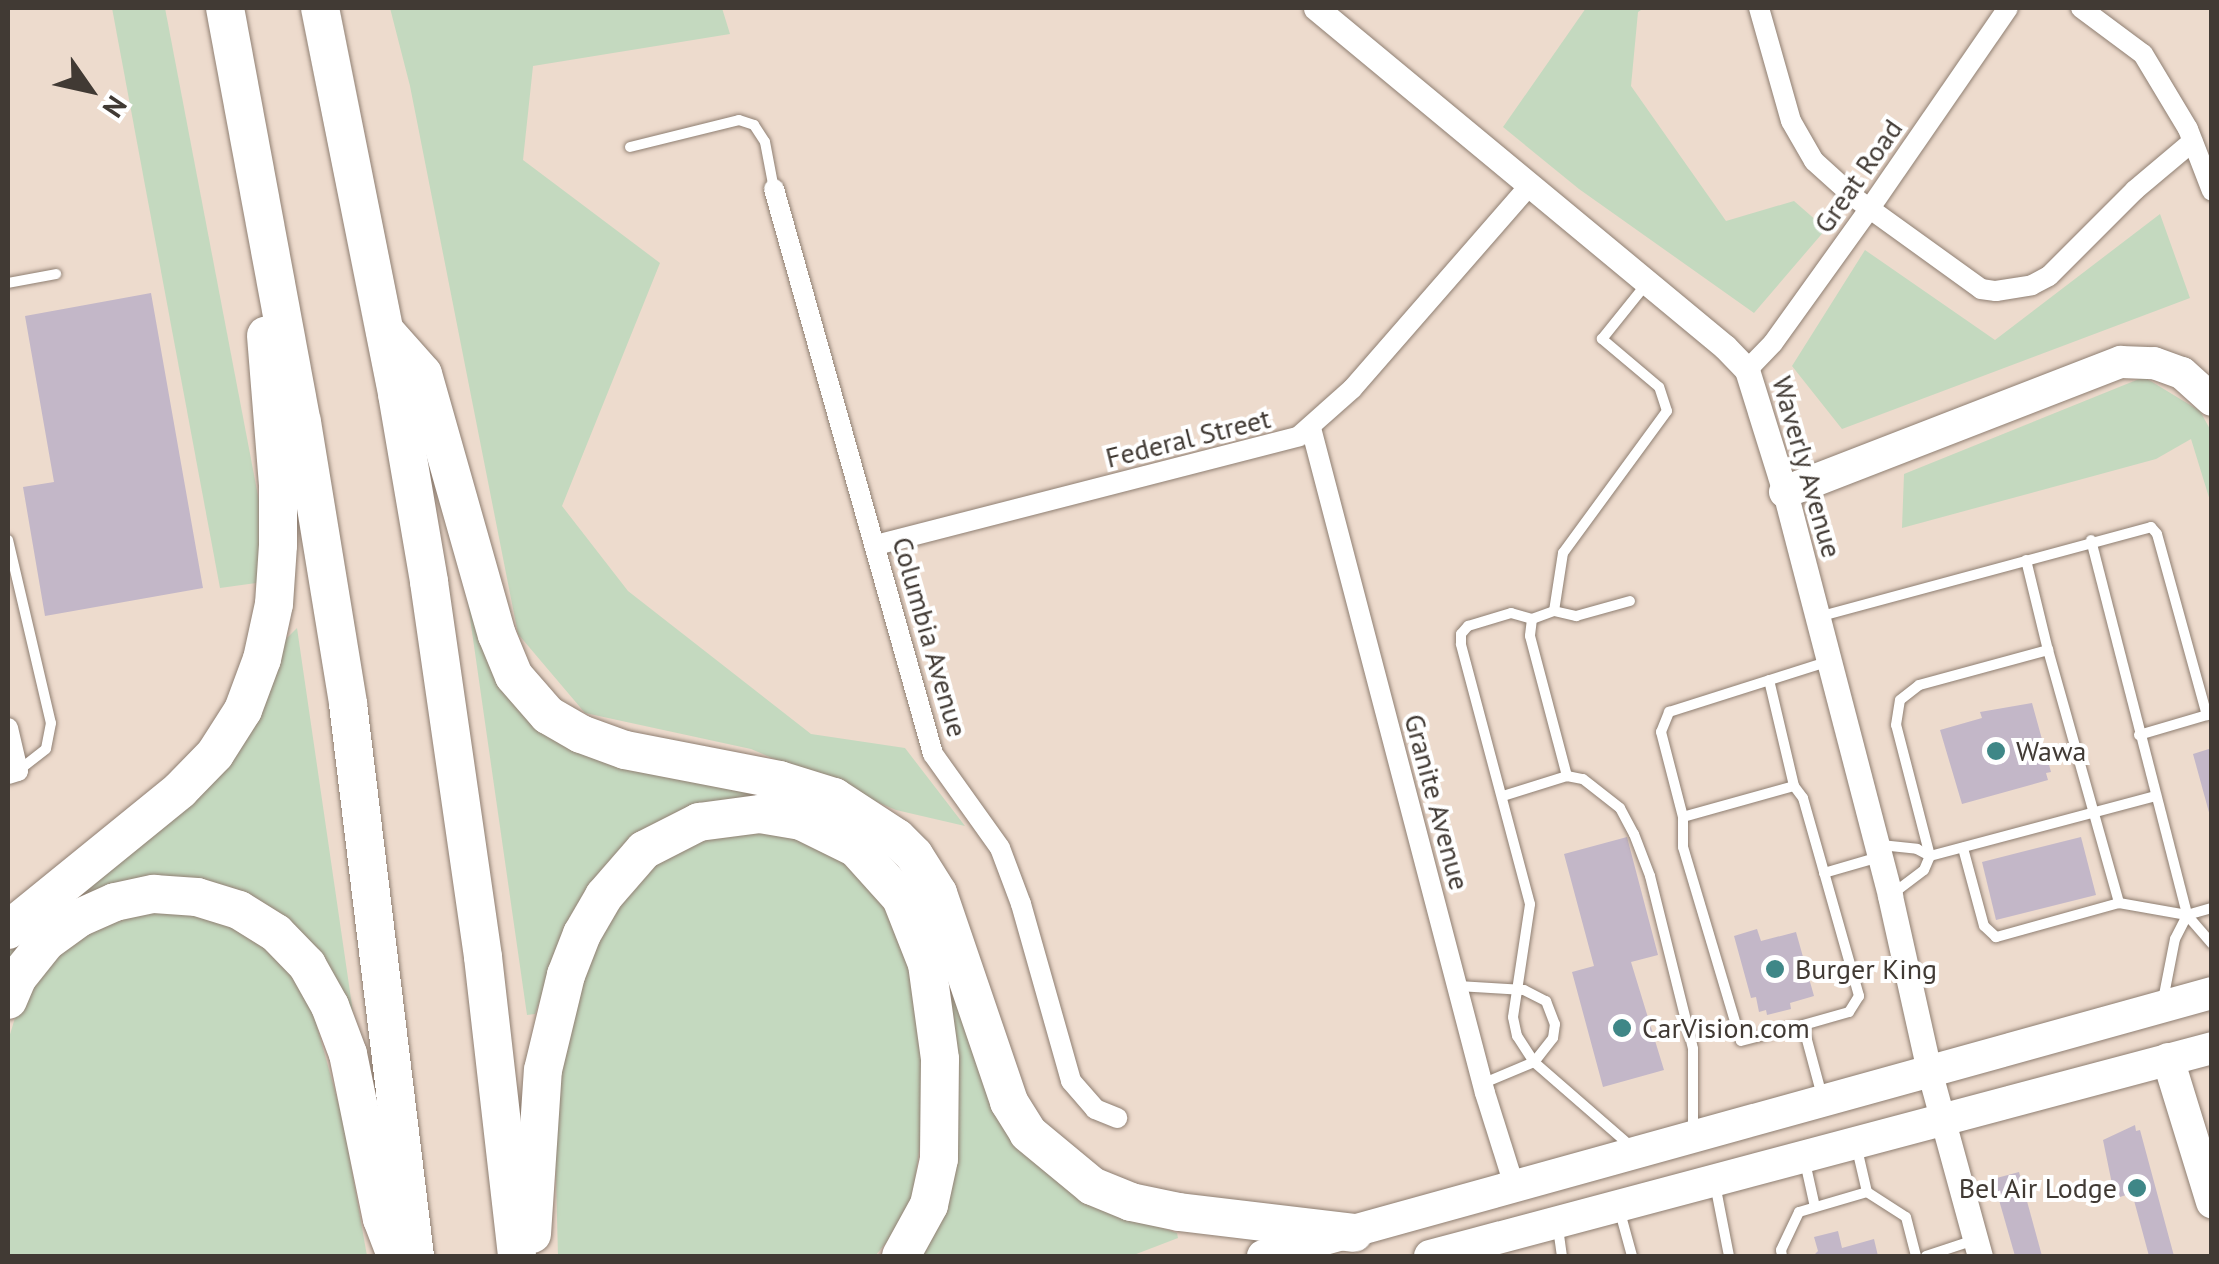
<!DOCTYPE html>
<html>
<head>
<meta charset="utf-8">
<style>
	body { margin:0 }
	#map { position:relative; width:2219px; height:1264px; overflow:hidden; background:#eddbcd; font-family:"PT Sans",sans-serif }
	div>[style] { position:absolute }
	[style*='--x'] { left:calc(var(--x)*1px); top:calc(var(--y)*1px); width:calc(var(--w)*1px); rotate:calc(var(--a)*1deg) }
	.green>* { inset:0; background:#c4d9bf }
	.building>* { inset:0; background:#c3b7c8 }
	.roads { filter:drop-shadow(0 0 2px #8f7f72) drop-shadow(0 0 2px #8f7f72) }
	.service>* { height:10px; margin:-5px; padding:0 5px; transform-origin:5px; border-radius:5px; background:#fff }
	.minor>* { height:20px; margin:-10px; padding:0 10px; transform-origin:10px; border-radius:10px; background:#fff }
	.tertiary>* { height:25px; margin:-12.5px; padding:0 12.5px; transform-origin:12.5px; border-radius:12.5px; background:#fff }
	.primary>* { height:32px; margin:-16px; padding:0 16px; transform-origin:16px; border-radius:16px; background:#fff }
	.trunk>* { height:32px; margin:-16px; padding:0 16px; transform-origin:16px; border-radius:16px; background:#fff }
	.motorway>* { height:38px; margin:-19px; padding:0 19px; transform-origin:19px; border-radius:19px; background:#fff }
	.dots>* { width:28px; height:28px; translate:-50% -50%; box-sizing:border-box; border:5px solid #fff; border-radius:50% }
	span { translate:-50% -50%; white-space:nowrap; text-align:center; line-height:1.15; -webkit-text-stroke:8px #fff; paint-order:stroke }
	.street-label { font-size:28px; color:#413a34 }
	.poi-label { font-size:28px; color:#413a34 }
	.left { translate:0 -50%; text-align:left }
	.right { translate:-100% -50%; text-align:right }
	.frame { position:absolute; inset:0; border:10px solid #413a34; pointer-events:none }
	.north { position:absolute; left:40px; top:40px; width:100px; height:100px; -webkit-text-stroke:8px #fff; paint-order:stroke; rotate:124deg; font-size:28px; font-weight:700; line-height:40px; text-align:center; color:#413a34 }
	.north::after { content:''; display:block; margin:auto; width:35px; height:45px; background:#413a34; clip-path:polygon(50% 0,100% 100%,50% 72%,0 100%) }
</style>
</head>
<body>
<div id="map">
	<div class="green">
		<div style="clip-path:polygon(112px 8px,165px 8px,263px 522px,263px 582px,220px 588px)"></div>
		<div style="clip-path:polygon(390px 8px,722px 8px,730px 34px,533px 66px,523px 160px,660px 263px,562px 506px,628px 591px,811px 734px,905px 748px,965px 826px,896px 810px,751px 749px,585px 713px,518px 634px,410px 86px)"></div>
		<div style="clip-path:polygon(1586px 8px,1644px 8px,1638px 12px,1631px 86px,1726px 221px,1794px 201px,1826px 229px,1754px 313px,1579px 189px,1503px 127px)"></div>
		<div style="clip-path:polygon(2160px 214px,2190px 298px,1842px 429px,1792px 366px,1865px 250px,1995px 340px)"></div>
		<div style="clip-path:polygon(2144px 377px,2200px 411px,2211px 431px,2211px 504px,2191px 439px,2156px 459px,1902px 528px,1904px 474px)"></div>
		<div style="clip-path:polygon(467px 597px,492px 662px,663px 773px,840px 814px,910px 872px,986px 1079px,1127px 1216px,1177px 1233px,1178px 1238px,1131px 1256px,919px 1256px,940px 1218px,908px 887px,716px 803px,550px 972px,535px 1014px,527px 1015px)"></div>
		<div style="clip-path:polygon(297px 628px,357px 1040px,336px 995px,184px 881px,8px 969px,8px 954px,18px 939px,162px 824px,280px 645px)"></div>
		<div style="clip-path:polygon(740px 830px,797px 836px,859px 871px,899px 930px,916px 993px,925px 1054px,921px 1138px,913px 1193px,901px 1225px,875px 1256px,558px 1256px,554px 1102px,566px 1026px,606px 919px,650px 866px,706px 836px)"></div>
		<div style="clip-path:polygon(169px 909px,239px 927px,283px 962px,313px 1012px,343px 1120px,367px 1256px,8px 1256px,8px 1041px,18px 1008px,58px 951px,115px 918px)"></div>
	</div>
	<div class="building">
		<div style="clip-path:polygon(151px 293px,203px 588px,45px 616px,23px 487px,54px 482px,25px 316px)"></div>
		<div style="clip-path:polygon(2032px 703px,2051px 772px,2046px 773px,2048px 780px,1962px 804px,1940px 730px,1982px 718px,1980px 712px)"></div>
		<div style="clip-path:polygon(2212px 748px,2212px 816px,2210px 816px,2193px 754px)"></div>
		<div style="clip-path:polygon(1627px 837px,1658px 955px,1631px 962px,1664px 1070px,1603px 1087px,1572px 972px,1594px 966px,1564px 854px)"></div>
		<div style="clip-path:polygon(2081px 837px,2096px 895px,1996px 920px,1982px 862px)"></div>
		<div style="clip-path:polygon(1757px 929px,1761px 941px,1796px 932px,1814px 996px,1790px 1003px,1791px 1009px,1767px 1015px,1766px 1010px,1759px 1012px,1756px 997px,1751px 998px,1734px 936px)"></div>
		<div style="clip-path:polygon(2135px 1125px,2136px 1131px,2140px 1130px,2174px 1256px,2149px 1256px,2132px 1193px,2120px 1197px,2116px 1183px,2112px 1184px,2103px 1140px)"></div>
		<div style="clip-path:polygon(2019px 1172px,2042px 1256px,2015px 1256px,1993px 1179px)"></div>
		<div style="clip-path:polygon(1838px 1231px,1842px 1248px,1874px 1239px,1878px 1256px,1813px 1256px,1818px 1251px,1814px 1237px)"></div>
	</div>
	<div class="roads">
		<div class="service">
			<div style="--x:630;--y:147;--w:112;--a:-13.9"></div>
			<div style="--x:739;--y:120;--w:16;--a:18"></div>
			<div style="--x:754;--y:125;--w:20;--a:57"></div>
			<div style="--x:765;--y:142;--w:48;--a:79.2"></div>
			<div style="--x:8;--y:283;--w:49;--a:-10.6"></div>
			<div style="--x:8;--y:540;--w:188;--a:76.8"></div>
			<div style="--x:51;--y:723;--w:26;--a:101"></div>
			<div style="--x:46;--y:749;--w:34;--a:142"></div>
			<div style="--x:2091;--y:540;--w:387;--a:75.6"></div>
			<div style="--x:2187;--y:915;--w:38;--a:49"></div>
			<div style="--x:2026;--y:560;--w:93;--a:76.3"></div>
			<div style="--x:1554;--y:611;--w:59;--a:-81.2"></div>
			<div style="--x:1563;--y:553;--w:176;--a:-53.8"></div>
			<div style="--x:1667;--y:411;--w:25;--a:-108"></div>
			<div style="--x:1659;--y:387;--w:75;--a:-139.9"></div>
			<div style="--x:1602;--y:339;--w:72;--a:-51.2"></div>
			<div style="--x:1818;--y:617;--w:345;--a:-15.1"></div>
			<div style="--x:2151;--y:527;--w:9;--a:49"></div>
			<div style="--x:2157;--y:534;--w:188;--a:74.6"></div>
			<div style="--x:2207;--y:715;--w:7;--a:-45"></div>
			<div style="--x:1532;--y:619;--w:23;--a:-20"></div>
			<div style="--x:1554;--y:611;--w:23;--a:13"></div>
			<div style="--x:1576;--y:616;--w:56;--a:-15.5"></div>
			<div style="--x:1769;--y:680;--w:109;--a:76.7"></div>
			<div style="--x:1794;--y:786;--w:15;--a:53"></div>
			<div style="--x:1803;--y:798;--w:206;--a:74.2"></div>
			<div style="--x:1859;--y:996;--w:19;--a:122"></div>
			<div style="--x:1849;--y:1012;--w:48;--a:164.2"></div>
			<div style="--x:1803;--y:1025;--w:73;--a:75"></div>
			<div style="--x:2139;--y:735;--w:71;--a:-16.4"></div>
			<div style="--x:1794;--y:786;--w:115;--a:164.4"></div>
			<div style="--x:1683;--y:817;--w:30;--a:90"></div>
			<div style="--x:1683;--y:847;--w:202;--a:73.4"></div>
			<div style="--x:1741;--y:1041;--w:64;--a:-14.5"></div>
			<div style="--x:1503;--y:796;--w:67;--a:-17.4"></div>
			<div style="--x:1567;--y:776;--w:16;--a:11"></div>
			<div style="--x:1583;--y:779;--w:47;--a:38.1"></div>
			<div style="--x:1620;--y:808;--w:30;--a:62"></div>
			<div style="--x:1634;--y:834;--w:45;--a:69.1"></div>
			<div style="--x:1650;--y:876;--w:178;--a:76"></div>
			<div style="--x:1693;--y:1049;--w:80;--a:90"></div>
			<div style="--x:1683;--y:817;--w:88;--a:-104.5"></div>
			<div style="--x:1661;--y:732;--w:22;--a:-68"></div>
			<div style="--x:1669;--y:712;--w:166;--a:-17.6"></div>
			<div style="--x:1881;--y:845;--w:36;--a:6"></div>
			<div style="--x:1917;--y:849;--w:15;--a:28"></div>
			<div style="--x:1930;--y:856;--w:234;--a:-14.9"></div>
			<div style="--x:1824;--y:873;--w:57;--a:-16.2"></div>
			<div style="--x:1891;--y:895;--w:41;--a:-37.1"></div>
			<div style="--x:1924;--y:870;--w:15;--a:-67"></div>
			<div style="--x:1930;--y:856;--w:135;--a:-104.5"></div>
			<div style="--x:1896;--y:725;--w:25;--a:-81"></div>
			<div style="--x:1900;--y:700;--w:24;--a:-38"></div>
			<div style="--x:1919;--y:685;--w:134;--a:-15.2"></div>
			<div style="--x:2048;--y:650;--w:263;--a:74.3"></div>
			<div style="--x:2119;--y:903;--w:128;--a:164.5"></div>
			<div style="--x:1996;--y:937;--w:16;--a:-137"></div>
			<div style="--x:1984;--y:926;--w:81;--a:-105.1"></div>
			<div style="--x:2119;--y:903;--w:69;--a:10"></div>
			<div style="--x:2187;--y:915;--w:26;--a:-16"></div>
			<div style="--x:1458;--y:986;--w:66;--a:3.5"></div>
			<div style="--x:1524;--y:990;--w:25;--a:27"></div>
			<div style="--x:1546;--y:1001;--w:25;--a:69"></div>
			<div style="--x:1555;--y:1024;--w:14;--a:98"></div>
			<div style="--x:1553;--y:1038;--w:31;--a:128"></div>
			<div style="--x:1534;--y:1062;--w:131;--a:41"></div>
			<div style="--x:2163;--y:1000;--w:62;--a:-78.9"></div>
			<div style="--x:2175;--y:939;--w:27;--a:-63"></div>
			<div style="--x:1484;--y:1083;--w:54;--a:-22.8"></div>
			<div style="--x:1534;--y:1062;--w:31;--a:-123"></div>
			<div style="--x:1517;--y:1036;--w:19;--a:-102"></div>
			<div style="--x:1513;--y:1017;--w:114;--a:-81.4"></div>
			<div style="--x:1530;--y:904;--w:269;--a:-104.9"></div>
			<div style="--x:1461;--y:644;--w:10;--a:-90"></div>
			<div style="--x:1461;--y:634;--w:11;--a:-49"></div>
			<div style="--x:1468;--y:626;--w:45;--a:-16.8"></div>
			<div style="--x:1511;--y:613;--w:22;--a:16"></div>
			<div style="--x:1532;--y:619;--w:17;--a:97"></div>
			<div style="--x:1530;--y:636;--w:145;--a:75.2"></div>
			<div style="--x:1857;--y:1149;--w:44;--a:76.9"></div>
			<div style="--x:1805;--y:1162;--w:46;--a:77.5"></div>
			<div style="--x:1715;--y:1184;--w:73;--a:79"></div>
			<div style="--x:1620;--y:1212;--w:46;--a:74.7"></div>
			<div style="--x:1558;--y:1228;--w:28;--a:82"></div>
			<div style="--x:1782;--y:1256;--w:6;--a:-99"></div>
			<div style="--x:1781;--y:1250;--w:42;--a:-64.7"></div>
			<div style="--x:1799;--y:1212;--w:71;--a:-16.4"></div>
			<div style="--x:1867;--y:1192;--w:46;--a:32.7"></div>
			<div style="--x:1906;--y:1217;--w:40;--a:75.6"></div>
			<div style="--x:1926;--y:1256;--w:51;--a:-18.4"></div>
		</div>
		<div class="minor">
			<div style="--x:1759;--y:8;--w:117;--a:74.2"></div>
			<div style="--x:1791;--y:121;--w:46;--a:60.1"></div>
			<div style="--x:1814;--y:161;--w:55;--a:42.1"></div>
			<div style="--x:1855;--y:198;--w:155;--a:35.8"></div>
			<div style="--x:1981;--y:289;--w:15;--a:8"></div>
			<div style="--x:1996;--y:291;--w:36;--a:-9"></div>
			<div style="--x:2032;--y:285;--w:19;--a:-28"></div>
			<div style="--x:2049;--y:276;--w:122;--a:-45"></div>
			<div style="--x:2135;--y:190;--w:75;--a:-40.1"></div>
			<div style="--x:2081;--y:8;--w:77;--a:36.6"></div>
			<div style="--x:2143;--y:54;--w:87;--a:59"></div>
			<div style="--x:2188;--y:129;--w:66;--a:68.8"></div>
			<div style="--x:774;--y:189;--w:587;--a:74.28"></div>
			<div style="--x:933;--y:754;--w:115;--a:54.5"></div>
			<div style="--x:1000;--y:848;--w:60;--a:69.4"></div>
			<div style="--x:1021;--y:904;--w:184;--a:74.2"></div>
			<div style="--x:1071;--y:1081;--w:37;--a:49"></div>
			<div style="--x:1095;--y:1109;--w:24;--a:22"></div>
			<div style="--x:1747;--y:370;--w:37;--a:-46"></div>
			<div style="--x:1773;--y:343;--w:166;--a:-54.3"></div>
			<div style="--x:1870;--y:208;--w:243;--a:-55.4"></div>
			<div style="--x:1311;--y:428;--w:687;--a:75.34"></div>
			<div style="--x:1485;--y:1093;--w:100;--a:72.5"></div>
			<div style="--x:876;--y:545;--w:437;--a:-14.4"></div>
			<div style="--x:1299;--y:436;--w:71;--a:-41.6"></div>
			<div style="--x:1352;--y:389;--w:269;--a:-48.9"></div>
			<div style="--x:8;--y:728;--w:44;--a:76.9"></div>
			<div style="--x:18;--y:771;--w:10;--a:163"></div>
		</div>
		<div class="tertiary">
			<div style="--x:1316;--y:8;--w:531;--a:39.65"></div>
			<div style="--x:1725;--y:347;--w:32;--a:46"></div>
			<div style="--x:1747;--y:370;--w:128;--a:72.7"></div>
			<div style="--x:1785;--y:492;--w:417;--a:75.4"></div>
			<div style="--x:1890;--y:896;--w:178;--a:77.4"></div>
			<div style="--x:1929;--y:1070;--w:193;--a:74.7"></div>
		</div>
		<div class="primary">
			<div style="--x:2168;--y:1059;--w:150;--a:72.9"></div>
		</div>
		<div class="trunk">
			<div style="--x:1785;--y:492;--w:360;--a:-21.2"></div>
			<div style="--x:2121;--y:362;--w:33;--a:2"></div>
			<div style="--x:2154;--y:363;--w:30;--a:20"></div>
			<div style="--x:2182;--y:373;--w:40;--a:42"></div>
			<div style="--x:1263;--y:1256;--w:985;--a:-15.49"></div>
			<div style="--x:1430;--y:1256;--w:809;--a:-14.89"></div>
		</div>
		<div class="motorway">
			<div style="--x:225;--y:8;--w:421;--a:79.5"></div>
			<div style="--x:302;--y:422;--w:286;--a:80.7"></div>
			<div style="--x:348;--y:704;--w:556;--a:83.08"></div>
			<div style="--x:320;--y:8;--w:394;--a:78.7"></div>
			<div style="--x:397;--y:394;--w:191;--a:80.3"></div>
			<div style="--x:429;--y:582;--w:379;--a:81.8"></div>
			<div style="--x:483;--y:957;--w:301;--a:83.5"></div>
			<div style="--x:385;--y:331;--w:57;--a:48.5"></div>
			<div style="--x:423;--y:374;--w:271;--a:74.2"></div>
			<div style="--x:497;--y:635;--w:44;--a:67.5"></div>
			<div style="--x:514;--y:676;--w:52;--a:48.9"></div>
			<div style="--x:548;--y:715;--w:38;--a:30"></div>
			<div style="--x:581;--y:734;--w:47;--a:20"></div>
			<div style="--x:625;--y:750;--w:157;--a:11"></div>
			<div style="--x:779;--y:780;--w:58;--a:17.2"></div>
			<div style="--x:834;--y:797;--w:75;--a:33.1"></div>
			<div style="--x:897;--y:838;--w:24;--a:45"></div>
			<div style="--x:914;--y:855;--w:45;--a:57.7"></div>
			<div style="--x:938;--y:893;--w:221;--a:71.2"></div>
			<div style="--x:1009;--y:1102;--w:36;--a:58"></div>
			<div style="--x:1028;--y:1133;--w:83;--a:39.6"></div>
			<div style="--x:1092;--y:1186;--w:42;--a:22.3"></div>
			<div style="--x:1131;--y:1202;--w:49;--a:11.8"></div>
			<div style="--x:1179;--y:1212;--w:176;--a:6.8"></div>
			<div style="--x:8;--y:930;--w:222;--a:-39.1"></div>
			<div style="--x:180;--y:790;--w:50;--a:-45.8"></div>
			<div style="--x:215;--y:754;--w:52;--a:-57.5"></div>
			<div style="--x:243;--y:710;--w:54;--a:-69.6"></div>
			<div style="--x:262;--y:659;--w:56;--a:-77.7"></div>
			<div style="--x:274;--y:604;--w:59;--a:-86.1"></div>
			<div style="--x:278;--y:545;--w:60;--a:-90"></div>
			<div style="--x:278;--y:485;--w:150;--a:-94.6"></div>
			<div style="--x:8;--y:1000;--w:25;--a:-67"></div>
			<div style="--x:18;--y:977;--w:45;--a:-51.3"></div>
			<div style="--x:46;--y:942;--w:41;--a:-36"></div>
			<div style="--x:79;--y:918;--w:39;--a:-24"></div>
			<div style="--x:115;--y:902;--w:40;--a:-12"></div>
			<div style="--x:154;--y:894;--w:43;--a:4"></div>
			<div style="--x:197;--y:897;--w:44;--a:17.2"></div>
			<div style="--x:239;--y:910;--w:44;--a:31.9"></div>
			<div style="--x:276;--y:933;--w:45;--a:45.9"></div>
			<div style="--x:307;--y:965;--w:47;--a:60.7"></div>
			<div style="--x:330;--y:1006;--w:51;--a:69.4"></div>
			<div style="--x:348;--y:1054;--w:168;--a:78.4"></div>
			<div style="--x:382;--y:1219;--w:40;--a:69"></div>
			<div style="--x:532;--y:1234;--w:164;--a:-86.2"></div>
			<div style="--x:543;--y:1070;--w:98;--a:-76.4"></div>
			<div style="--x:566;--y:975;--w:44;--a:-68.7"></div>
			<div style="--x:582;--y:934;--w:44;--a:-59.9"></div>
			<div style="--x:604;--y:896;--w:61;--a:-49"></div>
			<div style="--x:644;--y:850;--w:62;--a:-27"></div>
			<div style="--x:699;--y:822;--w:62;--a:-7.5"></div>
			<div style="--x:760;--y:814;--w:42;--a:9.7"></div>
			<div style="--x:801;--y:821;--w:61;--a:26.1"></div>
			<div style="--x:856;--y:848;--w:67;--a:48"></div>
			<div style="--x:901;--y:898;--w:71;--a:68.5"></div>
			<div style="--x:927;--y:964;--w:96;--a:82.2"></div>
			<div style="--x:940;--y:1059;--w:100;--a:90.6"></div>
			<div style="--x:939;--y:1159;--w:47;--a:102.3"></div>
			<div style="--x:929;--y:1205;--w:58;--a:118.8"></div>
		</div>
	</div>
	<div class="dots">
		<div style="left:1996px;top:751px;background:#3f8787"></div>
		<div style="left:1775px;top:969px;background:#3f8787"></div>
		<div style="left:1622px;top:1028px;background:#3f8787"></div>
		<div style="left:2137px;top:1188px;background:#3f8787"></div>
	</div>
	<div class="street-label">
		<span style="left:1858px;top:176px;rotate:-55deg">Great Road</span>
		<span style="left:1188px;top:438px;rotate:-14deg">Federal Street</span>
		<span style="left:1807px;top:467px;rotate:74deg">Waverly Avenue</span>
		<span style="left:930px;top:637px;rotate:74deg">Columbia Avenue</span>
		<span style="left:1437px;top:802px;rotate:75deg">Granite Avenue</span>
	</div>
	<div class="poi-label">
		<span class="left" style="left:2016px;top:751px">Wawa</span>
		<span class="left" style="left:1795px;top:969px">Burger King</span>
		<span class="left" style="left:1642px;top:1028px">CarVision.com</span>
		<span class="right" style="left:2117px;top:1188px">Bel Air Lodge</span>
	</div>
	<div class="frame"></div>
	<div class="north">N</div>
</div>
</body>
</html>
